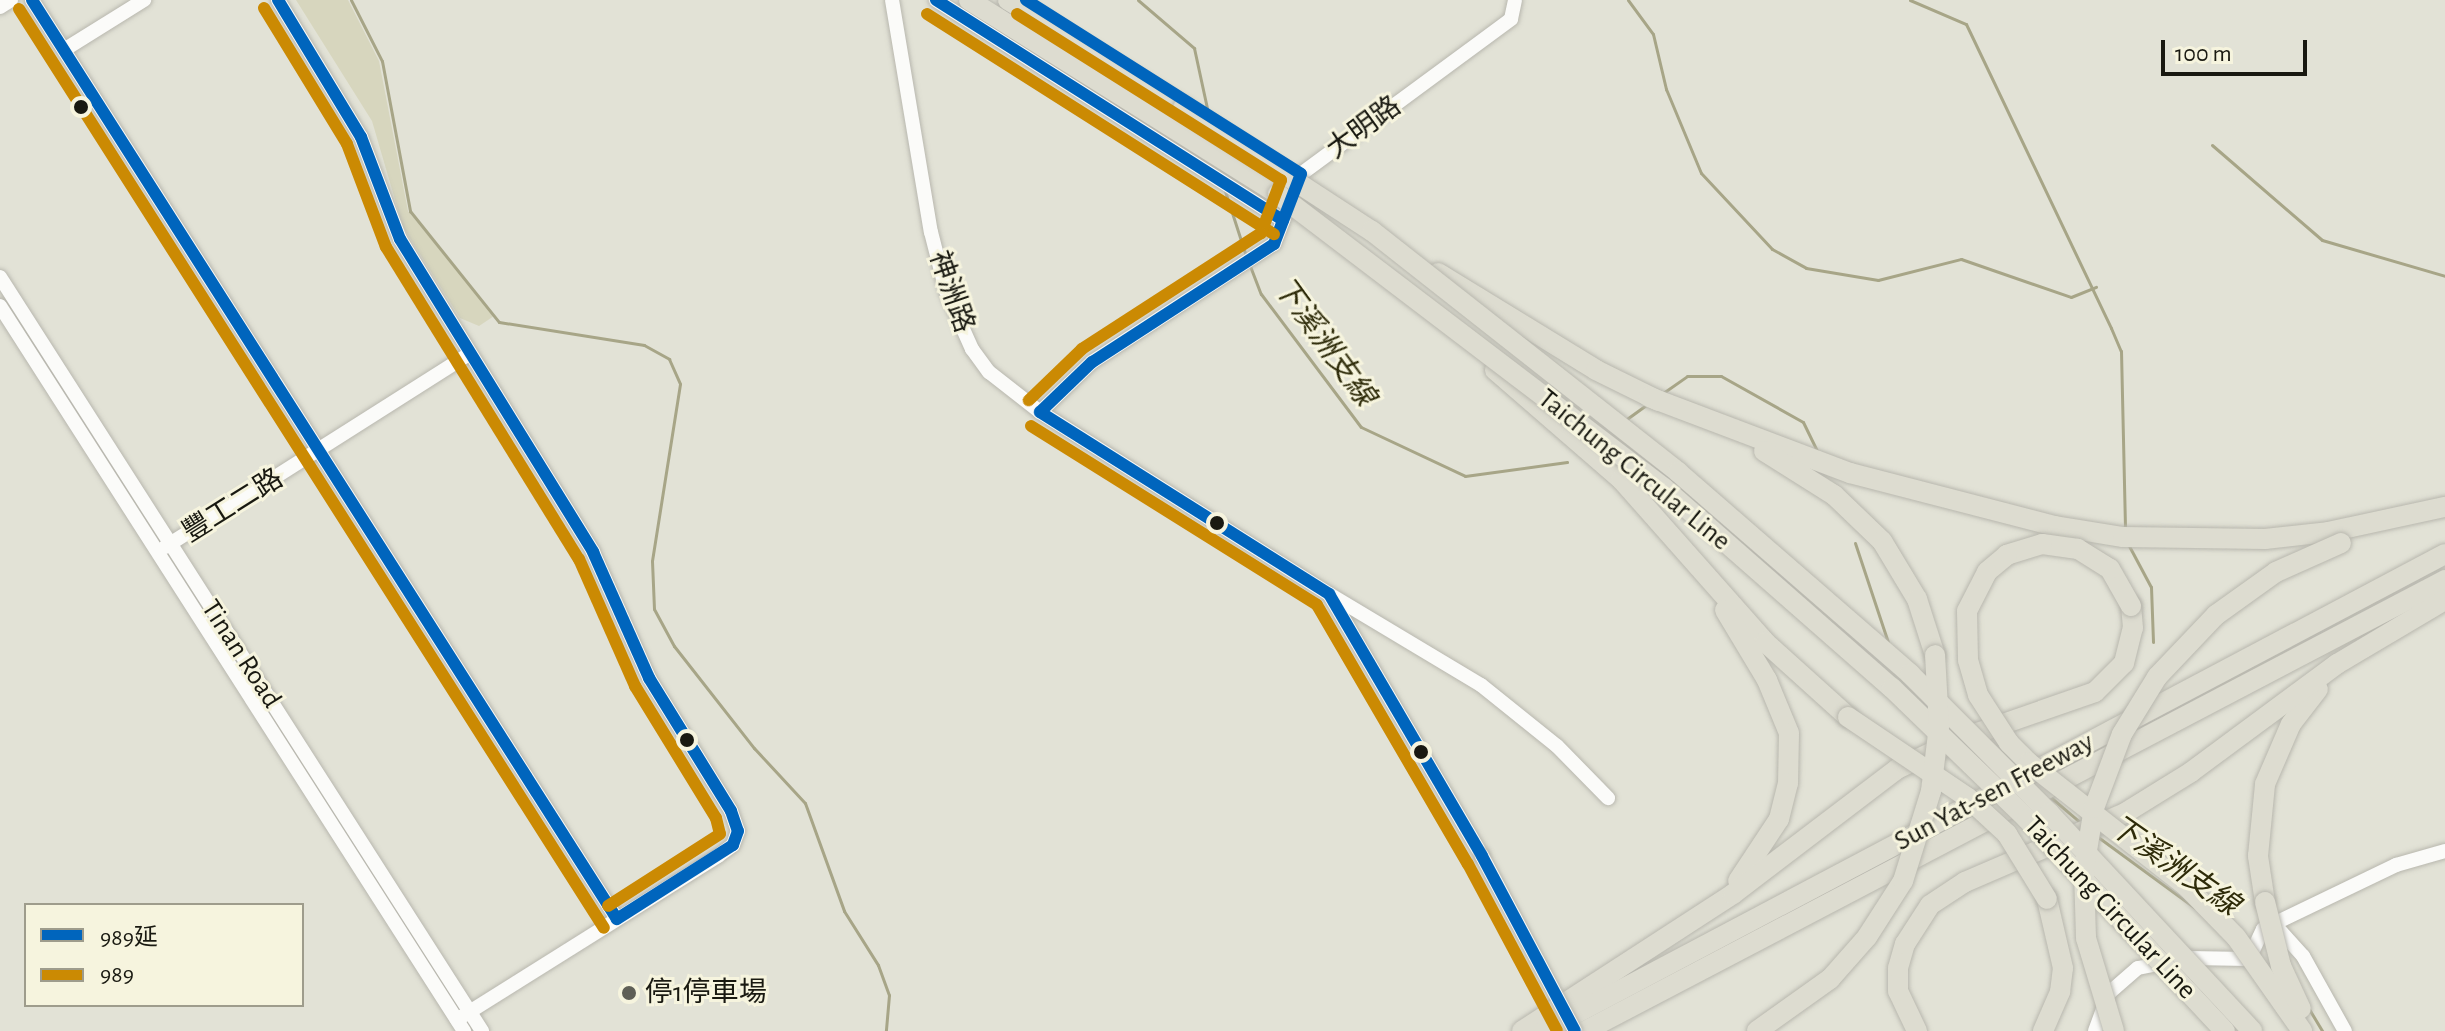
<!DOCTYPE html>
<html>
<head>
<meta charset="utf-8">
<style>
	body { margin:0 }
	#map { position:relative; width:2445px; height:1031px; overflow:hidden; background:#e2e2d6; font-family:"Alegreya Sans","Noto Sans TC",sans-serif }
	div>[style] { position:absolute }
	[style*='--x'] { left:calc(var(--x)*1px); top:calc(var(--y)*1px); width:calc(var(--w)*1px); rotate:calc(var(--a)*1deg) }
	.green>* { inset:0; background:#d7d6be }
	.stream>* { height:3px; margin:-1.5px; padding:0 1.5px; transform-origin:1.5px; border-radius:1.5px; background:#a7a587 }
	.roads { filter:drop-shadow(0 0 2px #b8b7ae) drop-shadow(0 0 2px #b8b7ae) }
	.minor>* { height:14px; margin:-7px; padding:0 7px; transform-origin:7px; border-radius:7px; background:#fbfbf9 }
	.highway>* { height:20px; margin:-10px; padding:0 10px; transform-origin:10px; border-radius:10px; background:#dddcd0 }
	.bridges { filter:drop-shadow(0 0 2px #b8b7ae) drop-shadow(0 0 2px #b8b7ae) }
	.minor-bridge>* { height:14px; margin:-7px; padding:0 7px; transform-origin:7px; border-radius:7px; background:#fbfbf9 }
	.highway-bridge>* { height:20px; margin:-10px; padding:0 10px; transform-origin:10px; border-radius:10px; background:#dddcd0 }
	.bus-1>* { height:12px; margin:-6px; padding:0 6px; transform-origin:6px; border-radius:6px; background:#0065bd }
	.bus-2>* { height:12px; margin:-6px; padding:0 6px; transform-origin:6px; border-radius:6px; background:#cb8a03 }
	.dots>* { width:22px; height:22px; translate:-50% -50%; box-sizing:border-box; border:4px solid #f6f4de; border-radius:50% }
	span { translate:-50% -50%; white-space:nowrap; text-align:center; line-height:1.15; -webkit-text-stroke:6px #f6f4de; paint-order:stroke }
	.street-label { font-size:28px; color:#191911 }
	.poi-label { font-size:28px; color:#191911 }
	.left { translate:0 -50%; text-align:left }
	.water-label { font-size:30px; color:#2e2b09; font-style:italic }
	.legend { position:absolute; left:24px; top:903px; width:280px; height:104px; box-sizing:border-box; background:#f6f4de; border:2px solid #9e9c8c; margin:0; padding:10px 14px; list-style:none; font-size:24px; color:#191911 }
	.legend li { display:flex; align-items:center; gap:16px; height:40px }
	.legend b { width:40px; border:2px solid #9e9c8c }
	.scale { position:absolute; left:2161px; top:40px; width:146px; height:36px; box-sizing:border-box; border:4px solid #191911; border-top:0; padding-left:10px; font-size:24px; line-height:28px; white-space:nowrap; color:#191911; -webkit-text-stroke:6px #f6f4de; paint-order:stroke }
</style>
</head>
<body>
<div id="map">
	<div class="green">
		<div style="clip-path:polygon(296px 0,348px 0,379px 61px,408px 211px,494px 316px,479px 326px,460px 318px,403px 227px,372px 121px)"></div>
	</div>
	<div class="stream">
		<div style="--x:351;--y:0;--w:68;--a:63.1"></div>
		<div style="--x:382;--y:61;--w:153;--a:79.4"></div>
		<div style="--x:410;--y:211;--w:142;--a:51.3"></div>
		<div style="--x:499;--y:322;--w:147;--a:9"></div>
		<div style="--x:644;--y:345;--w:29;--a:29"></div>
		<div style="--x:669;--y:359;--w:27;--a:66"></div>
		<div style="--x:680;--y:384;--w:179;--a:99"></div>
		<div style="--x:652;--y:561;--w:48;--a:87.6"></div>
		<div style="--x:654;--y:609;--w:42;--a:61.6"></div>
		<div style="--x:674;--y:646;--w:130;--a:51.9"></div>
		<div style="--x:754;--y:748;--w:75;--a:47.2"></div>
		<div style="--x:805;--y:803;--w:115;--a:70.1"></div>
		<div style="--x:844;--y:911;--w:64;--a:57.8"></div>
		<div style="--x:878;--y:965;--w:32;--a:70"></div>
		<div style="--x:889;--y:995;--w:36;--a:95"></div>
		<div style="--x:1138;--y:0;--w:74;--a:40.6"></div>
		<div style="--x:1194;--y:48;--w:66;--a:77.8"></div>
		<div style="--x:1628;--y:0;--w:42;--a:53.7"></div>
		<div style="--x:1653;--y:34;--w:57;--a:76.7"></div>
		<div style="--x:1666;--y:89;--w:91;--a:67.4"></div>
		<div style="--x:1701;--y:173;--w:104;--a:46.9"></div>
		<div style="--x:1772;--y:249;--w:39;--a:29"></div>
		<div style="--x:1806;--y:268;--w:73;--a:9.5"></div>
		<div style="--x:1878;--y:280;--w:86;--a:-14.2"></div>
		<div style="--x:1961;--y:259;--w:116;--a:19.1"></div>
		<div style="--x:2071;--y:297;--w:27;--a:-22"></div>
		<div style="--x:1910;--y:0;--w:61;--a:23.2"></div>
		<div style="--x:1966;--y:24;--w:337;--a:64.5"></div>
		<div style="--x:2111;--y:328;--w:25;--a:67"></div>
		<div style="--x:2121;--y:351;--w:178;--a:88.7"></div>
		<div style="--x:2212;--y:145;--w:145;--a:40.8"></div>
		<div style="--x:2322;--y:240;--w:128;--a:16.3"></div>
		<div style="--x:1225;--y:191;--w:68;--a:72.1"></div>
		<div style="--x:1250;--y:266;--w:30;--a:69"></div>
		<div style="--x:1261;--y:294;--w:166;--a:53.1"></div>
		<div style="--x:1361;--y:427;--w:115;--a:25.2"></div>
		<div style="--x:1465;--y:476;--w:103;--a:-7.8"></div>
		<div style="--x:1663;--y:393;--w:29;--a:-35"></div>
		<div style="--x:1687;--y:376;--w:34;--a:0"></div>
		<div style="--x:1721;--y:376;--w:94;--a:29.3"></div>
		<div style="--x:1803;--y:422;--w:34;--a:64"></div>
		<div style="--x:1624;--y:421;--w:29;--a:-36"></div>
		<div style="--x:1855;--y:543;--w:104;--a:71.6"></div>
		<div style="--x:2128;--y:544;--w:49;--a:61.9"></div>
		<div style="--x:2151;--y:587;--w:55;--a:87.9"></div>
		<div style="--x:2048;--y:795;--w:43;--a:40.3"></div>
		<div style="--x:2098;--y:837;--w:120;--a:36.2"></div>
		<div style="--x:2309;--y:1009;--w:26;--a:59"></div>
	</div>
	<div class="roads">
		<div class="minor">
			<div style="--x:32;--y:0;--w:1089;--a:57.52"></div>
			<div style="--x:278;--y:0;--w:160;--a:58.8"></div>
			<div style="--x:361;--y:137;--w:109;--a:69.1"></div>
			<div style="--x:400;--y:239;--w:368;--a:58.3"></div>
			<div style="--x:593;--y:552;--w:138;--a:66"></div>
			<div style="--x:649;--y:678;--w:156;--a:58.3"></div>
			<div style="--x:731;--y:811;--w:21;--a:71"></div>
			<div style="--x:738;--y:831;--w:15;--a:110"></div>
			<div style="--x:733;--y:845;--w:19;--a:144"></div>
			<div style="--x:718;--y:856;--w:308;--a:147.9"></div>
			<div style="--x:892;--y:0;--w:235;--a:80.5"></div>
			<div style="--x:931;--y:232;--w:61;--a:75.7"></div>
			<div style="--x:946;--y:291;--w:64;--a:65.9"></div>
			<div style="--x:972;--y:349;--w:29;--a:54"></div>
			<div style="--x:989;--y:372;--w:65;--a:38.1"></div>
			<div style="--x:1040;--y:412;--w:342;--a:32.2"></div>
			<div style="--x:1329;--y:594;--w:303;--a:59.7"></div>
			<div style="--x:936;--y:0;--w:411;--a:32.4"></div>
			<div style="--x:0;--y:7;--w:13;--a:-32"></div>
			<div style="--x:67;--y:48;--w:91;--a:-31.9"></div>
			<div style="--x:0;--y:277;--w:895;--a:57.41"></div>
			<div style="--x:0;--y:306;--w:861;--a:57.38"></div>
			<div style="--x:1040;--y:412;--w:72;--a:-43.9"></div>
			<div style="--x:1092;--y:362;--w:217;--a:-33"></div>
			<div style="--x:1274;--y:244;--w:75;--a:-68.9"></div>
			<div style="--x:1301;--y:174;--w:261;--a:-36.4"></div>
			<div style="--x:1511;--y:19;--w:19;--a:-78"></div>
			<div style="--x:165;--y:547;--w:359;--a:-32.4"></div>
			<div style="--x:1329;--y:594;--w:177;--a:30.9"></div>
			<div style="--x:1481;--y:685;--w:97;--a:38.8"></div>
			<div style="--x:1557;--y:746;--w:73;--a:45.6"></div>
			<div style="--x:2274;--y:924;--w:43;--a:47.8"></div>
			<div style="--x:2303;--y:956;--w:86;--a:60.8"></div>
			<div style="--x:2095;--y:1031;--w:40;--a:-69.8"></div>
			<div style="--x:2109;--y:993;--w:38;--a:-41"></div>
			<div style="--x:2138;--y:968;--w:52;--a:-11.1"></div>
			<div style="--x:2189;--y:958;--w:60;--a:1"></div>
			<div style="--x:2249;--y:959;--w:33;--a:-65"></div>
			<div style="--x:2263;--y:929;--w:148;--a:-25.7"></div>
			<div style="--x:2396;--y:865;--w:51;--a:-15.9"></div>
		</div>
		<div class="highway">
			<div style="--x:969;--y:0;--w:365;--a:32.1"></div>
			<div style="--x:1008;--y:0;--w:206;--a:31.7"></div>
			<div style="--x:1438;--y:273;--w:185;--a:31.5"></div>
			<div style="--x:1596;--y:370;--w:70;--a:26.2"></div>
			<div style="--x:1495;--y:370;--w:167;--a:40.9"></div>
			<div style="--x:1621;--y:479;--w:217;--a:48.5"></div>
			<div style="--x:1765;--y:642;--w:112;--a:42.1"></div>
			<div style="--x:1649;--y:397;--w:215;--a:20.7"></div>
			<div style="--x:1850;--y:473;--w:212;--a:14.5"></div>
			<div style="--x:2055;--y:526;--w:69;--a:9.2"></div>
			<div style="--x:2123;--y:537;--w:142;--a:0.8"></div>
			<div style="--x:2265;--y:539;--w:63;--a:-6.3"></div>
			<div style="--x:2328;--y:532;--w:120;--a:-12.1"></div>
			<div style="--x:1764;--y:451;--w:83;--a:32.2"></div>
			<div style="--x:1834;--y:495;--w:66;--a:43.8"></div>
			<div style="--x:1882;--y:541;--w:68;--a:58.9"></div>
			<div style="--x:1917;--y:599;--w:59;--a:72.2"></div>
			<div style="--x:1725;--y:610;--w:82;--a:59"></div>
			<div style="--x:1767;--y:680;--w:57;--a:67.5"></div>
			<div style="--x:1789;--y:733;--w:50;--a:91.1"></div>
			<div style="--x:1788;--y:783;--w:37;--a:104"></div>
			<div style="--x:1779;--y:819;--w:74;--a:123.5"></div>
			<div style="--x:2265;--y:902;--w:47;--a:-98.7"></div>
			<div style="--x:2258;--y:856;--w:72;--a:-84.4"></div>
			<div style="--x:2265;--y:784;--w:65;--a:-66.6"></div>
			<div style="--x:2291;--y:724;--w:44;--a:-52.4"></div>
			<div style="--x:1522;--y:1031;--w:252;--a:-33"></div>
			<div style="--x:1733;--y:894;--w:206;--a:-37.3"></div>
			<div style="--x:1897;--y:769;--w:70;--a:-25.5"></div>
			<div style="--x:1960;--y:739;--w:143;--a:-19.2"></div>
			<div style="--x:2095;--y:692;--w:41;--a:-45"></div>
			<div style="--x:2124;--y:663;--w:36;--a:-76"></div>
			<div style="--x:2133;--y:628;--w:22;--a:-95"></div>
			<div style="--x:1543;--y:1031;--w:1020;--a:-27.87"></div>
			<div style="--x:1585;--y:1031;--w:971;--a:-27.67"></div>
			<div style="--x:1917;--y:1031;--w:44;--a:-115.4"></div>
			<div style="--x:1898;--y:991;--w:23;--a:-90"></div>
			<div style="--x:1898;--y:968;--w:25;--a:-74"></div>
			<div style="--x:1905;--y:944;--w:46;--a:-57.3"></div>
			<div style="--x:1930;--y:905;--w:42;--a:-33.3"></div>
			<div style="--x:1965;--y:882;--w:174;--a:-23.3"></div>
			<div style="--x:2125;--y:813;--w:78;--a:-31.8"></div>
			<div style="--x:2191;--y:772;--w:182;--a:-36.5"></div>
			<div style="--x:2337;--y:664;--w:126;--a:-30.7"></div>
			<div style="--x:2043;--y:1031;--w:43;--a:-66.4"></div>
			<div style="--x:2060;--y:992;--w:24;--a:-83"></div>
			<div style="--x:2063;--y:968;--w:71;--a:-103.1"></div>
		</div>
	</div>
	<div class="bridges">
		<div class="minor-bridge">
			<div style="--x:1482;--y:856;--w:198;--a:62"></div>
		</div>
		<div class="highway-bridge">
			<div style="--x:1183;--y:108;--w:225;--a:33.1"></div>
			<div style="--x:1372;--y:231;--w:390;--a:38.2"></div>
			<div style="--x:1678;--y:472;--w:308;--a:41"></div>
			<div style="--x:1910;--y:674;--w:197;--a:45"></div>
			<div style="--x:2049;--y:813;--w:298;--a:47"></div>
			<div style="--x:1278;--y:194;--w:485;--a:37.3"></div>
			<div style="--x:1664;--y:488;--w:303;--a:41.3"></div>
			<div style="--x:1892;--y:688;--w:188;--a:44.1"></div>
			<div style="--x:2027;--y:819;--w:290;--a:47"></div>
			<div style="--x:2131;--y:606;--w:43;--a:-119.6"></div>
			<div style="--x:2110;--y:569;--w:38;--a:-148"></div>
			<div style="--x:2078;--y:549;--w:36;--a:-172"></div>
			<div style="--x:2042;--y:544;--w:37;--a:163"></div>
			<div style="--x:2007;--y:555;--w:26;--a:140"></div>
			<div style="--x:1987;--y:572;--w:44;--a:117.1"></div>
			<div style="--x:1967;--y:611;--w:49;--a:88.8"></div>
			<div style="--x:1968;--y:660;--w:36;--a:74"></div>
			<div style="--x:1978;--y:695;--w:57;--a:57.1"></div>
			<div style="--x:2009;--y:743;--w:28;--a:45"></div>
			<div style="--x:2029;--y:763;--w:199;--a:38.1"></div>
			<div style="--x:2186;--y:886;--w:71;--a:45.6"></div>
			<div style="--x:2236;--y:937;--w:115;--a:54.9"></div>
			<div style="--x:1848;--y:717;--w:145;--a:34"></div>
			<div style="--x:1968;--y:798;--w:53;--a:42.7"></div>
			<div style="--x:2007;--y:834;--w:76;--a:58.4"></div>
			<div style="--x:2265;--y:902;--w:66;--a:76"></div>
			<div style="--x:2281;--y:966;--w:47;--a:65.1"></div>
			<div style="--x:1757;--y:1031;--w:90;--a:-35.5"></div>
			<div style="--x:1830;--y:979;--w:56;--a:-48.6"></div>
			<div style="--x:1867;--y:937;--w:67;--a:-57.3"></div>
			<div style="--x:1903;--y:881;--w:94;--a:-72.7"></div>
			<div style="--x:1931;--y:791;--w:65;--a:-83"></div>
			<div style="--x:1939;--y:726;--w:71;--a:-93.2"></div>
			<div style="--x:2114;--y:1031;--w:97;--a:-106.8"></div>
			<div style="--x:2086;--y:938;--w:69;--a:-91.7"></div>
			<div style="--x:2084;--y:869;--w:62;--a:-80.7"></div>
			<div style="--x:2094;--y:808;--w:79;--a:-69.3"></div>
			<div style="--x:2122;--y:734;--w:67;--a:-58.4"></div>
			<div style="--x:2157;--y:677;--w:86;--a:-46.4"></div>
			<div style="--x:2216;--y:615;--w:74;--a:-35.6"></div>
			<div style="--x:2276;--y:572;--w:71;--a:-24"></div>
		</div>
	</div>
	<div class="bus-1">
		<div style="--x:32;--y:0;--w:1089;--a:57.52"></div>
		<div style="--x:278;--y:0;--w:160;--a:58.8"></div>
		<div style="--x:361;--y:137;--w:109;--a:69.1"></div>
		<div style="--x:400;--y:239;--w:368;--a:58.3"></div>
		<div style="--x:593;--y:552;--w:138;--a:66"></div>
		<div style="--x:649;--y:678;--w:156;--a:58.3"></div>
		<div style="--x:731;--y:811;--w:21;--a:71"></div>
		<div style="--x:738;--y:831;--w:15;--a:110"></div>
		<div style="--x:733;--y:845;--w:138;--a:147.5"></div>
		<div style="--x:936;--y:0;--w:411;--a:32.4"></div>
		<div style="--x:1026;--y:0;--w:325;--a:32.3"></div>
		<div style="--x:1301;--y:174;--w:75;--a:111.1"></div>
		<div style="--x:1274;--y:244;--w:217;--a:147"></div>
		<div style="--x:1092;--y:362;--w:72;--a:136.1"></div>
		<div style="--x:1040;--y:412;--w:342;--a:32.2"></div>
		<div style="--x:1329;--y:594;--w:303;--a:59.7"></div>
		<div style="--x:1482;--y:856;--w:198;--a:62"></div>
	</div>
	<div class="bus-2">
		<div style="--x:264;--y:8;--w:159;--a:58.6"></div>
		<div style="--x:347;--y:144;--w:110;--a:69.3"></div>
		<div style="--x:386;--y:247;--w:367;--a:58.3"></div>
		<div style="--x:579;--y:559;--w:139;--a:66.2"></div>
		<div style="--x:635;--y:686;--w:155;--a:58.5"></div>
		<div style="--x:716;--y:818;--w:16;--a:76"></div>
		<div style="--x:720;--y:834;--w:133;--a:147.3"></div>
		<div style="--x:19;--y:9;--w:1089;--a:57.52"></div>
		<div style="--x:927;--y:14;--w:411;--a:32.4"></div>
		<div style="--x:1017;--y:14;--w:312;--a:32.2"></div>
		<div style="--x:1281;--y:180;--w:57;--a:110.7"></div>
		<div style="--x:1261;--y:233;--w:213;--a:147.1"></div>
		<div style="--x:1082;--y:349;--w:74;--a:136.1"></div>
		<div style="--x:1031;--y:426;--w:337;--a:32"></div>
		<div style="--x:1317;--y:605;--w:300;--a:59.8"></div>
		<div style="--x:1468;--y:864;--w:189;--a:61.9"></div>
	</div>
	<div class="dots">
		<div style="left:81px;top:107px;background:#191911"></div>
		<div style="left:1217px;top:523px;background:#191911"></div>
		<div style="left:687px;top:740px;background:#191911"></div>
		<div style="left:1421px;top:752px;background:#191911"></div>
		<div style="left:629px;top:993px;background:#5f5f56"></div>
	</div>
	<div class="street-label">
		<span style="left:1364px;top:128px;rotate:-36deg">大明路</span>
		<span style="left:951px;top:292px;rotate:71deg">神洲路</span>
		<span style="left:1634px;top:470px;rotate:39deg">Taichung Circular Line</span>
		<span style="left:233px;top:506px;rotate:-32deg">豐工二路</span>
		<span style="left:241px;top:654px;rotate:57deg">Tinan Road</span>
		<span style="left:1994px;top:792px;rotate:-28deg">Sun Yat-sen Freeway</span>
		<span style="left:2110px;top:908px;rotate:47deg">Taichung Circular Line</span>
	</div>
	<div class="poi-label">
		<span class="left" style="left:645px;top:993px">停1停車場</span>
	</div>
	<div class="water-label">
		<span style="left:1324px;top:342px;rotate:54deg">下溪洲支線</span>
		<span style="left:2174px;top:866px;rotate:35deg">下溪洲支線</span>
	</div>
	<ul class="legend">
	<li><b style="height:10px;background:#0065bd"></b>989延</li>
	<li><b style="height:10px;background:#cb8a03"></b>989</li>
	</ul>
	<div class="scale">100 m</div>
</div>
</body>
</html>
